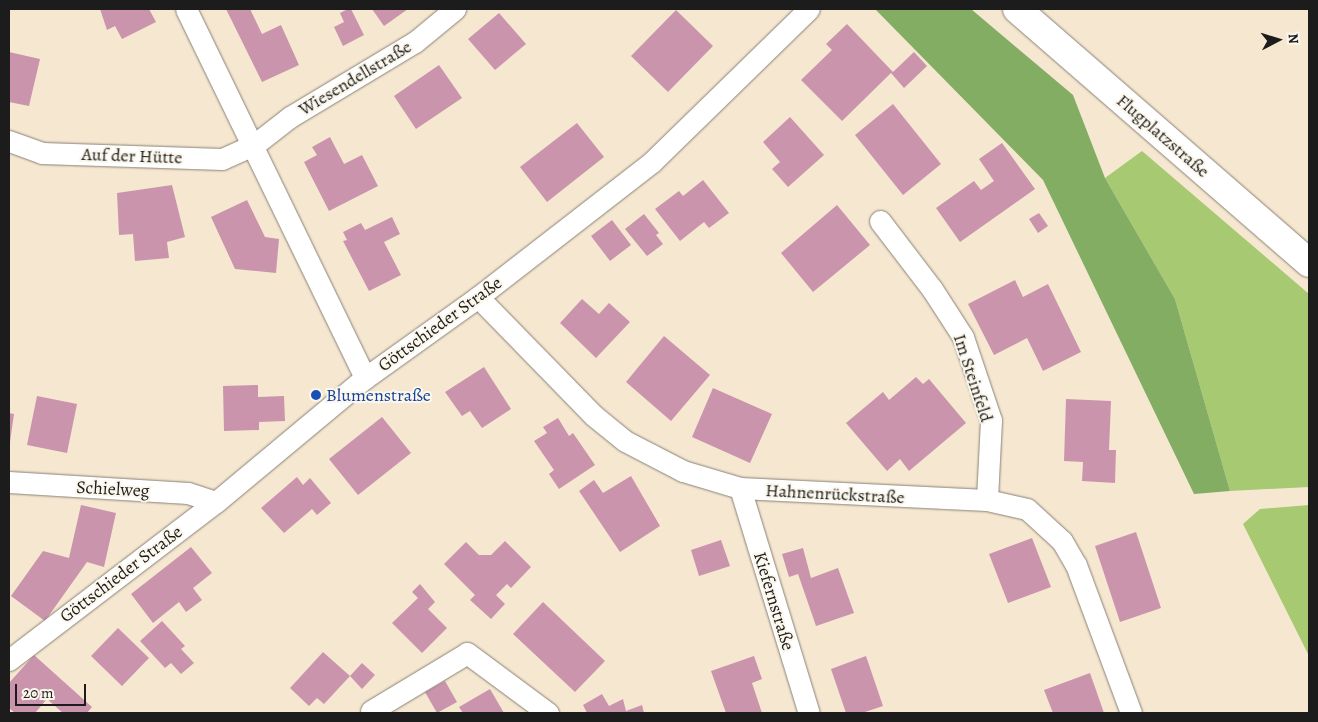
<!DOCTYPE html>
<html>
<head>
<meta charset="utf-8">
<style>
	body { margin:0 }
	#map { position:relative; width:1318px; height:722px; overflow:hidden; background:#f6e7d1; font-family:Alegreya,serif }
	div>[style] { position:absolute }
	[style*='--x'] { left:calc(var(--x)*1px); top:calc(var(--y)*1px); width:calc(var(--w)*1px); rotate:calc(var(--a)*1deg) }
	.green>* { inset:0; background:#a6c972 }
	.forest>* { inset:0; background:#84ad64 }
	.building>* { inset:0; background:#ca94ac }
	.roads { filter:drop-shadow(0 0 1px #898276) drop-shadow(0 0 1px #898276) }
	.street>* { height:21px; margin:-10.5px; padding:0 10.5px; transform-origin:10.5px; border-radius:10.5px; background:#fff }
	.secondary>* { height:28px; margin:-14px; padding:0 14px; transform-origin:14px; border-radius:14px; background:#fff }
	.dots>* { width:14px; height:14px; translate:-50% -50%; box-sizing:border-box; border:2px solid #fbf7ec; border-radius:50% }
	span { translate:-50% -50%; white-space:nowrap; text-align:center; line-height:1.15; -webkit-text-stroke:4px #fbf7ec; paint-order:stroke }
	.street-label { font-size:18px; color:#1c1c1c }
	.transit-label { font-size:18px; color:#164399 }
	.left { translate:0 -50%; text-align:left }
	.frame { position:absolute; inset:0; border:10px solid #1c1c1c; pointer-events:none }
	.north { position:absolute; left:1253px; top:15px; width:50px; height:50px; -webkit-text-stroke:4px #fbf7ec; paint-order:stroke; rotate:85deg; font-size:14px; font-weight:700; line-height:20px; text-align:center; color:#1c1c1c }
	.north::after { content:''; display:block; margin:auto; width:18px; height:22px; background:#1c1c1c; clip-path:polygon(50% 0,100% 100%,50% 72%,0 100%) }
	.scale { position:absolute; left:15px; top:684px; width:71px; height:22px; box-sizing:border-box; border:2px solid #1c1c1c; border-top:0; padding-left:6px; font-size:15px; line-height:18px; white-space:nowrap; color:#1c1c1c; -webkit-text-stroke:4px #fbf7ec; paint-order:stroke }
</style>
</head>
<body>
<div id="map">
	<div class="green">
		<div style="clip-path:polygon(1142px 151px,1309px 294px,1309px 487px,1230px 491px,1175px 299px,1105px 178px)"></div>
		<div style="clip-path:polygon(1309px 505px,1309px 656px,1243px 524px,1260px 509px)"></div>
	</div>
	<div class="forest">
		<div style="clip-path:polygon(875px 9px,971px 9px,1073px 95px,1105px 178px,1175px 299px,1230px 491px,1194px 494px,1043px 180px)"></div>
	</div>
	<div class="building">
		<div style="clip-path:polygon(100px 9px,149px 9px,156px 22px,122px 39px,115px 26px,107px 30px)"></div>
		<div style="clip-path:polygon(226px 9px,250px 9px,262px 34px,281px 25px,299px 65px,262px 82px)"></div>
		<div style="clip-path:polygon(348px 9px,351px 9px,364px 35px,343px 46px,334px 27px,344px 22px,340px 13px)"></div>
		<div style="clip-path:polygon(372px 9px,408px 9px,384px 26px)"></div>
		<div style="clip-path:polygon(676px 10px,713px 46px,668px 92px,631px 56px)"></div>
		<div style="clip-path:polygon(499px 13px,526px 44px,495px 70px,468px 39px)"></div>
		<div style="clip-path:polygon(847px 24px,893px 72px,914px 52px,927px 66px,904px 88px,891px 73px,842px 121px,801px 80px,832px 50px,826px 44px)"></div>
		<div style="clip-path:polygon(9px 52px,40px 59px,29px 106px,9px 102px)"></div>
		<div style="clip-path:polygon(439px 65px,462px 98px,416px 129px,394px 96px)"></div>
		<div style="clip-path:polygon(893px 104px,941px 164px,903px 195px,855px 135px)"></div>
		<div style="clip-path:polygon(790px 117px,824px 155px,788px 187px,772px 169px,780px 162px,763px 142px)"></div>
		<div style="clip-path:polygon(577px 123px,604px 157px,547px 202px,520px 167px)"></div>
		<div style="clip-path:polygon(330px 137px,344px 164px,362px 155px,378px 186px,329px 211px,304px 162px,317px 155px,312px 147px)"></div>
		<div style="clip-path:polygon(1002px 143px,1035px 189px,960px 242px,936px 208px,974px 181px,981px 190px,994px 181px,979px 159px)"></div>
		<div style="clip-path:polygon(703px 180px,729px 213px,709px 228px,704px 222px,680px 241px,655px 209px,679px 191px,683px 196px)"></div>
		<div style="clip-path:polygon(172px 185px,185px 237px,167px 242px,169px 258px,135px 261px,133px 234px,119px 235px,117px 193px)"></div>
		<div style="clip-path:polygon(247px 200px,265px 237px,279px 239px,276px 273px,235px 269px,211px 217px)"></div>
		<div style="clip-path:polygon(837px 205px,870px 245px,813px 292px,781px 253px)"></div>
		<div style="clip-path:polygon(1039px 213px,1048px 226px,1038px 233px,1029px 219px)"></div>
		<div style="clip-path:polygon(644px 214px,659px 233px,656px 235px,663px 244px,647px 256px,625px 229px)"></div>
		<div style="clip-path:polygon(392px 217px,400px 234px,384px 242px,401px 275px,369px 291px,343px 241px,347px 240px,343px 232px,361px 223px,365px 230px)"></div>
		<div style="clip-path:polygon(612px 220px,631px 245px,610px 261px,591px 236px)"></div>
		<div style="clip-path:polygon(1015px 280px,1023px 297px,1048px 284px,1081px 352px,1043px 371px,1027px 338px,994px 355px,968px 304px)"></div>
		<div style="clip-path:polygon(582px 299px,599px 314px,609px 303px,630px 322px,596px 358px,560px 323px)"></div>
		<div style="clip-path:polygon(664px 336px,710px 375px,671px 421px,626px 382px)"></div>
		<div style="clip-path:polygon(484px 367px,511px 409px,482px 428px,470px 411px,462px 416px,445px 392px)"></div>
		<div style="clip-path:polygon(916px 377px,923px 384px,929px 379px,966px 423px,909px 471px,900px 459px,887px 471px,846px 423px,883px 392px,889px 400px)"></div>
		<div style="clip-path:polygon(258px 385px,258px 397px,284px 396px,285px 421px,259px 422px,259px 430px,224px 431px,223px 386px)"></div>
		<div style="clip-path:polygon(713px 388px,772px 414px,750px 463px,692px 437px)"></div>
		<div style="clip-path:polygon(37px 396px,77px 404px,67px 453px,27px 445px)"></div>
		<div style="clip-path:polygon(1066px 399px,1111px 401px,1109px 450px,1116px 450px,1115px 483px,1082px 481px,1083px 462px,1064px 461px)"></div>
		<div style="clip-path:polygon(9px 413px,14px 414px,10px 442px,9px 442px)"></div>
		<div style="clip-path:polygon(382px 417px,411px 453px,358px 495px,329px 459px)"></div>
		<div style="clip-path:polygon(558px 418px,569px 436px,573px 433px,595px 465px,559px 489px,549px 474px,554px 470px,534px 441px,547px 433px,543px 427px)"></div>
		<div style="clip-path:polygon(631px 476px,660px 526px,620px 552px,579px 491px,594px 480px,603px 493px)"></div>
		<div style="clip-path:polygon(297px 477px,303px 485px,310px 478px,331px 503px,317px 515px,312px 509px,284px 533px,261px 508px)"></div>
		<div style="clip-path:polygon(81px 505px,116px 513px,104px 567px,87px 562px,45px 621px,11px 596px,43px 551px,69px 558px)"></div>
		<div style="clip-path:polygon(1136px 532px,1161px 608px,1120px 622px,1095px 546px)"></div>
		<div style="clip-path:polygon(1032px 538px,1051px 587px,1008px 603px,989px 554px)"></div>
		<div style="clip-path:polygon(721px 540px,730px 566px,699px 576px,691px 550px)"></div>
		<div style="clip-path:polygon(505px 541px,531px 567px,511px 588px,507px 584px,496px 595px,505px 604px,491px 619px,470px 600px,475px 595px,444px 564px,466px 542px,479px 555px,491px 555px)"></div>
		<div style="clip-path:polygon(191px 547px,212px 573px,193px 588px,202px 600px,186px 612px,179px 602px,153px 623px,131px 594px)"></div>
		<div style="clip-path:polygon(803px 548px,811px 578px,838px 568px,854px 613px,816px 626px,798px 574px,789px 577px,782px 554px)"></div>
		<div style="clip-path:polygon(420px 584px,435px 602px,428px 609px,447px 628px,422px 653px,392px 623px,418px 598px,412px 592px)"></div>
		<div style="clip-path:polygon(543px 602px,605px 661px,575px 692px,513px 634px)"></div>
		<div style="clip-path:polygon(162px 621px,185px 646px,181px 649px,194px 663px,181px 674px,171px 663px,165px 668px,140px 641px)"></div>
		<div style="clip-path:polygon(118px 628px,149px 658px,122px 686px,91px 656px)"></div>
		<div style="clip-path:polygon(323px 652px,350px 676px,324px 704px,317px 698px,309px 706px,290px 688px)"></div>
		<div style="clip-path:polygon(34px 655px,92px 707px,87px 713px,63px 713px,47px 699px,35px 713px,15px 713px,9px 708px,9px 683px)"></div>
		<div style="clip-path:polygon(754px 656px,762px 679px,752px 683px,762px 713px,726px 713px,711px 671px)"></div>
		<div style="clip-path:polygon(866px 656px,883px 706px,862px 713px,846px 713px,831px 669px)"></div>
		<div style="clip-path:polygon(362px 663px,375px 675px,362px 689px,350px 676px)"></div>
		<div style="clip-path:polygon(1090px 673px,1104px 713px,1053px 713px,1044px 690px)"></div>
		<div style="clip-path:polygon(445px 681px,457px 702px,437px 713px,425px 692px)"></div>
		<div style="clip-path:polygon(490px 689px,504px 713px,463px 713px,459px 707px)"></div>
		<div style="clip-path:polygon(602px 694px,609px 706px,623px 699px,626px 711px,642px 705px,644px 713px,587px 713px,583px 705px)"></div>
	</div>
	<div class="roads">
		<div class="street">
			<div style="--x:186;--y:9;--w:410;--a:64.1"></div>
			<div style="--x:9;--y:141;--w:35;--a:20"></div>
			<div style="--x:42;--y:153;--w:180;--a:1.9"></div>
			<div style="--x:222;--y:159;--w:35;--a:-24"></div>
			<div style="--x:254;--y:145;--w:46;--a:-37.9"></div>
			<div style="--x:290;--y:117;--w:146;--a:-31"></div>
			<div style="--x:415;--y:42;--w:52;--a:-39.5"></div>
			<div style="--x:880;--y:221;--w:86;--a:52.6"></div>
			<div style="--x:932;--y:289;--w:57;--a:57.1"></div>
			<div style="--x:963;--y:337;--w:88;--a:71.4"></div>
			<div style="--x:991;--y:420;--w:80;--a:92.9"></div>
			<div style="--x:478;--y:297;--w:165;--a:45.7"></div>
			<div style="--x:593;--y:415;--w:41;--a:39.1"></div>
			<div style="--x:625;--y:441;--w:65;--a:27.3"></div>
			<div style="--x:683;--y:471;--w:59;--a:16.6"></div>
			<div style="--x:740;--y:488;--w:247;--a:2.8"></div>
			<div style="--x:987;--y:500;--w:41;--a:12.7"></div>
			<div style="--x:1027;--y:509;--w:47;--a:42.4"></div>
			<div style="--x:1062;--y:541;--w:28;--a:60"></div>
			<div style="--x:1076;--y:565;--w:158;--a:69.6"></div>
			<div style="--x:9;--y:482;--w:179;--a:3.5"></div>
			<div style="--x:188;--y:493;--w:29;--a:18"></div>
			<div style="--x:740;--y:488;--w:235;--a:73"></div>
			<div style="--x:9;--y:660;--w:260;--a:-37.4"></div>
			<div style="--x:216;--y:502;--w:194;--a:-39.8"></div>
			<div style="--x:365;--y:378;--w:139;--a:-35.6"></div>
			<div style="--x:478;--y:297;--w:220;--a:-37.8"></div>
			<div style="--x:652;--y:162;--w:219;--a:-44.3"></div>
			<div style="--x:371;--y:711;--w:112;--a:-31.1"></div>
			<div style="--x:467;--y:653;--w:101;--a:36.5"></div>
		</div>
		<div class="secondary">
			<div style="--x:1017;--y:9;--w:387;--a:41"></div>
		</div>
	</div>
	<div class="dots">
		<div style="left:316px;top:395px;background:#1a4fb4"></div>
	</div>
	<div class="street-label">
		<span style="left:355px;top:78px;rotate:-31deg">Wiesendellstraße</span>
		<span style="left:1163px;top:136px;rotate:41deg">Flugplatzstraße</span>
		<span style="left:132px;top:156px;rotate:2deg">Auf der Hütte</span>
		<span style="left:440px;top:324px;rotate:-36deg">Göttschieder Straße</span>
		<span style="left:973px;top:378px;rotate:72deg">Im Steinfeld</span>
		<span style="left:113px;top:489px;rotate:3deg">Schielweg</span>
		<span style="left:835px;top:494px;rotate:3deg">Hahnenrückstraße</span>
		<span style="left:121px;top:574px;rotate:-37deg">Göttschieder Straße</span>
		<span style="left:774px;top:601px;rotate:73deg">Kiefernstraße</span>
	</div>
	<div class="transit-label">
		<span class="left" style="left:326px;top:395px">Blumenstraße</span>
	</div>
	<div class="frame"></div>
	<div class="north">N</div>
	<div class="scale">20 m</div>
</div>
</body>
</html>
